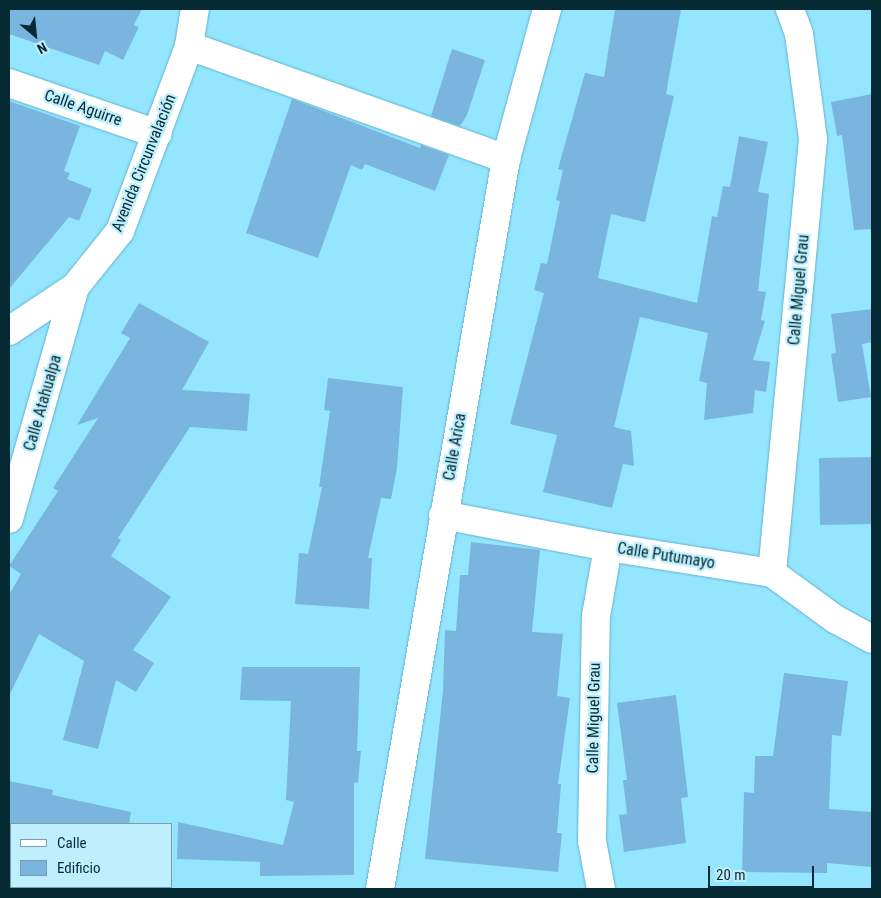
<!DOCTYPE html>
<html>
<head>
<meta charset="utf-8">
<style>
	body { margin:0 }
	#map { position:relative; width:881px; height:898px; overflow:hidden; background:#94e6ff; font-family:"Roboto Condensed",sans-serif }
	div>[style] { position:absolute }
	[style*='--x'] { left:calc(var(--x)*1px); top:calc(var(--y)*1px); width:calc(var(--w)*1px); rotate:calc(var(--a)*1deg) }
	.building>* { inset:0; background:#79b5df }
	.roads { filter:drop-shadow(0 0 1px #61b3cb) drop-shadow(0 0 1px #61b3cb) }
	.street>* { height:28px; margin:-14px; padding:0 14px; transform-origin:14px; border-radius:14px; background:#fff }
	span { translate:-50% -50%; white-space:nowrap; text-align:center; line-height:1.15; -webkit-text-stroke:4.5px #bfeefd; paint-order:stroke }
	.street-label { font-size:16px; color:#052a33 }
	.frame { position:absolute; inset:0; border:10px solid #052a33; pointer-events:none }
	.legend { position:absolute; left:10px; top:823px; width:162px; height:65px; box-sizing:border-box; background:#bfeefd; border:1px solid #75a0ac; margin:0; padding:6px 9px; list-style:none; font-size:15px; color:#052a33 }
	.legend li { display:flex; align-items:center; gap:10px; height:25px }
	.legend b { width:25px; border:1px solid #75a0ac }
	.north { position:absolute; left:10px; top:10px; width:50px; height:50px; -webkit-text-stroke:4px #bfeefd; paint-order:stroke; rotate:152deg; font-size:14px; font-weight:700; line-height:20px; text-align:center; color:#052a33 }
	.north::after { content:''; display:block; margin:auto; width:18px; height:22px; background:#052a33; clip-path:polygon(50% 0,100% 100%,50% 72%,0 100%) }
	.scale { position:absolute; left:708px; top:866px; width:106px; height:22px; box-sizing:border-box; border:2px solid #052a33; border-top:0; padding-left:6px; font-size:15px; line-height:18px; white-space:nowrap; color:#052a33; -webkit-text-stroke:4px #bfeefd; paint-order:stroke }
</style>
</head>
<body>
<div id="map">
	<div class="building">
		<div style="clip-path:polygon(9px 9px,142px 9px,134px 25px,139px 27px,123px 60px,105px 51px,99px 65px,9px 34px)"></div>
		<div style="clip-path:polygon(615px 9px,681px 9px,666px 94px,674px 96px,645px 222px,611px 214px,598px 278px,697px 303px,712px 216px,717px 217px,723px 186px,730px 187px,739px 136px,768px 142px,758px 192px,769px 194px,758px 291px,766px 292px,761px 320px,765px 321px,753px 360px,770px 362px,766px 392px,755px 390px,753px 413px,704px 420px,707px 383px,699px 381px,708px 333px,640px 317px,614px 427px,631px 431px,634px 466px,623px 464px,612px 508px,543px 492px,557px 435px,510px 424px,544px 293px,534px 290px,541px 263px,547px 264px,560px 201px,556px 200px,563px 170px,558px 169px,585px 73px,604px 77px)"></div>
		<div style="clip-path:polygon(452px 49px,485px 60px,467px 115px,460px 126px,431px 116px)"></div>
		<div style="clip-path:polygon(872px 94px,872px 229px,854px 230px,842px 135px,837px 136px,831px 102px)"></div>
		<div style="clip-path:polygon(292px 99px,420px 148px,421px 145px,449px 155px,435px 191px,365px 164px,362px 170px,351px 165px,318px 258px,246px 233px)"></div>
		<div style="clip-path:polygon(9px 101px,80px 126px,64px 171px,70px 173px,67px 179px,92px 189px,79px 221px,69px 217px,9px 289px)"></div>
		<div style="clip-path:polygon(139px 303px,209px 342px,182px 390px,250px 394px,247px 431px,190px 427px,118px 538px,121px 540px,111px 556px,171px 597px,133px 650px,154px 663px,136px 692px,116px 680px,98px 749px,63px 740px,84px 661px,39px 634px,9px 696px,9px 595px,21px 574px,9px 566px,58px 491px,53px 488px,98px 418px,77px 425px,130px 338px,121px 333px)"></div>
		<div style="clip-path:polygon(872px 309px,872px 342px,862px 344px,871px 397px,838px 402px,831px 354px,836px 353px,831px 314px)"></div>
		<div style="clip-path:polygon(328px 378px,403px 387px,397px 468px,391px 499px,381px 498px,368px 558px,372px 558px,369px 609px,295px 604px,299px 553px,308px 554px,322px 487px,319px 487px,330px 411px,324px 410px)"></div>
		<div style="clip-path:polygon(872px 457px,872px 524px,820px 525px,819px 458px)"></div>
		<div style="clip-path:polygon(471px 542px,540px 550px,532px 632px,563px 634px,557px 696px,570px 698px,558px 784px,561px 784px,557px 833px,562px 833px,558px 872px,425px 859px,443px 691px,445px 630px,456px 631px,460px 575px,468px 575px)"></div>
		<div style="clip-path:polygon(242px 667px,360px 667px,357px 751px,361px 751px,358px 783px,354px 782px,354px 875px,260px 876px,260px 862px,177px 859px,178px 822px,283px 845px,294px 802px,286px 800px,291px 701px,240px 700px)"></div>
		<div style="clip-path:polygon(784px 673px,848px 681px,841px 736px,832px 735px,829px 809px,872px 812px,872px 867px,827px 863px,827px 873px,742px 872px,744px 792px,754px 793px,755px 756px,773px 756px)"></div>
		<div style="clip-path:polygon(676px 695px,688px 797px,681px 798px,686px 843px,624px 852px,619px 815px,627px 814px,623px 780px,627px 780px,617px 703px)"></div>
		<div style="clip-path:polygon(9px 781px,53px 790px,52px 795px,131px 812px,129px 824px,9px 824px)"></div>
	</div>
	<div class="roads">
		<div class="street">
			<div style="--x:189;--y:46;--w:337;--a:19.6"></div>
			<div style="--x:9;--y:83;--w:157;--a:18.9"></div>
			<div style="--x:9;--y:331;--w:79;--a:-33.7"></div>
			<div style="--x:75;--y:287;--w:72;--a:-51.2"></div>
			<div style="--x:120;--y:231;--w:197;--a:-69.5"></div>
			<div style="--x:189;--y:46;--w:37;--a:-81"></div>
			<div style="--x:443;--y:515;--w:168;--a:11"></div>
			<div style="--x:608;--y:547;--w:166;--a:9"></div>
			<div style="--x:772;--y:573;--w:78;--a:36.1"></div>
			<div style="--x:835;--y:619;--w:42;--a:28.4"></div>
			<div style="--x:9;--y:519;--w:241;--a:-74.1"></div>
			<div style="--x:772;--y:573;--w:436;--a:-84.6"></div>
			<div style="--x:813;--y:139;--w:106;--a:-97.6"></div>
			<div style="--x:799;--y:34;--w:27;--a:-110"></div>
			<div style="--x:9;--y:884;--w:2;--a:0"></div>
			<div style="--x:43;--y:887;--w:28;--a:4"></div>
			<div style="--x:380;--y:889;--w:741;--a:-80.21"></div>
			<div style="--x:506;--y:159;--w:156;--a:-74.7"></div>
			<div style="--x:601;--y:889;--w:49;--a:-100.6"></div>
			<div style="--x:592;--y:841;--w:225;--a:-89"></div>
			<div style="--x:596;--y:616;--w:70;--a:-80.1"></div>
		</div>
	</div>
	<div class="street-label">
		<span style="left:83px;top:108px;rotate:19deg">Calle Aguirre</span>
		<span style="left:144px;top:163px;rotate:-68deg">Avenida Circunvalación</span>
		<span style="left:799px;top:290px;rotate:-85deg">Calle Miguel Grau</span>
		<span style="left:43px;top:403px;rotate:-74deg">Calle Atahualpa</span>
		<span style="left:455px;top:447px;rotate:-80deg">Calle Arica</span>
		<span style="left:666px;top:556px;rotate:9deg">Calle Putumayo</span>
		<span style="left:594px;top:718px;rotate:-89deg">Calle Miguel Grau</span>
	</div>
	<div class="frame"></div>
	<ul class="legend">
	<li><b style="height:6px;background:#fff"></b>Calle</li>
	<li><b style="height:14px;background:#79b5df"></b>Edificio</li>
	</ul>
	<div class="north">N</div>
	<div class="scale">20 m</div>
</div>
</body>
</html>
